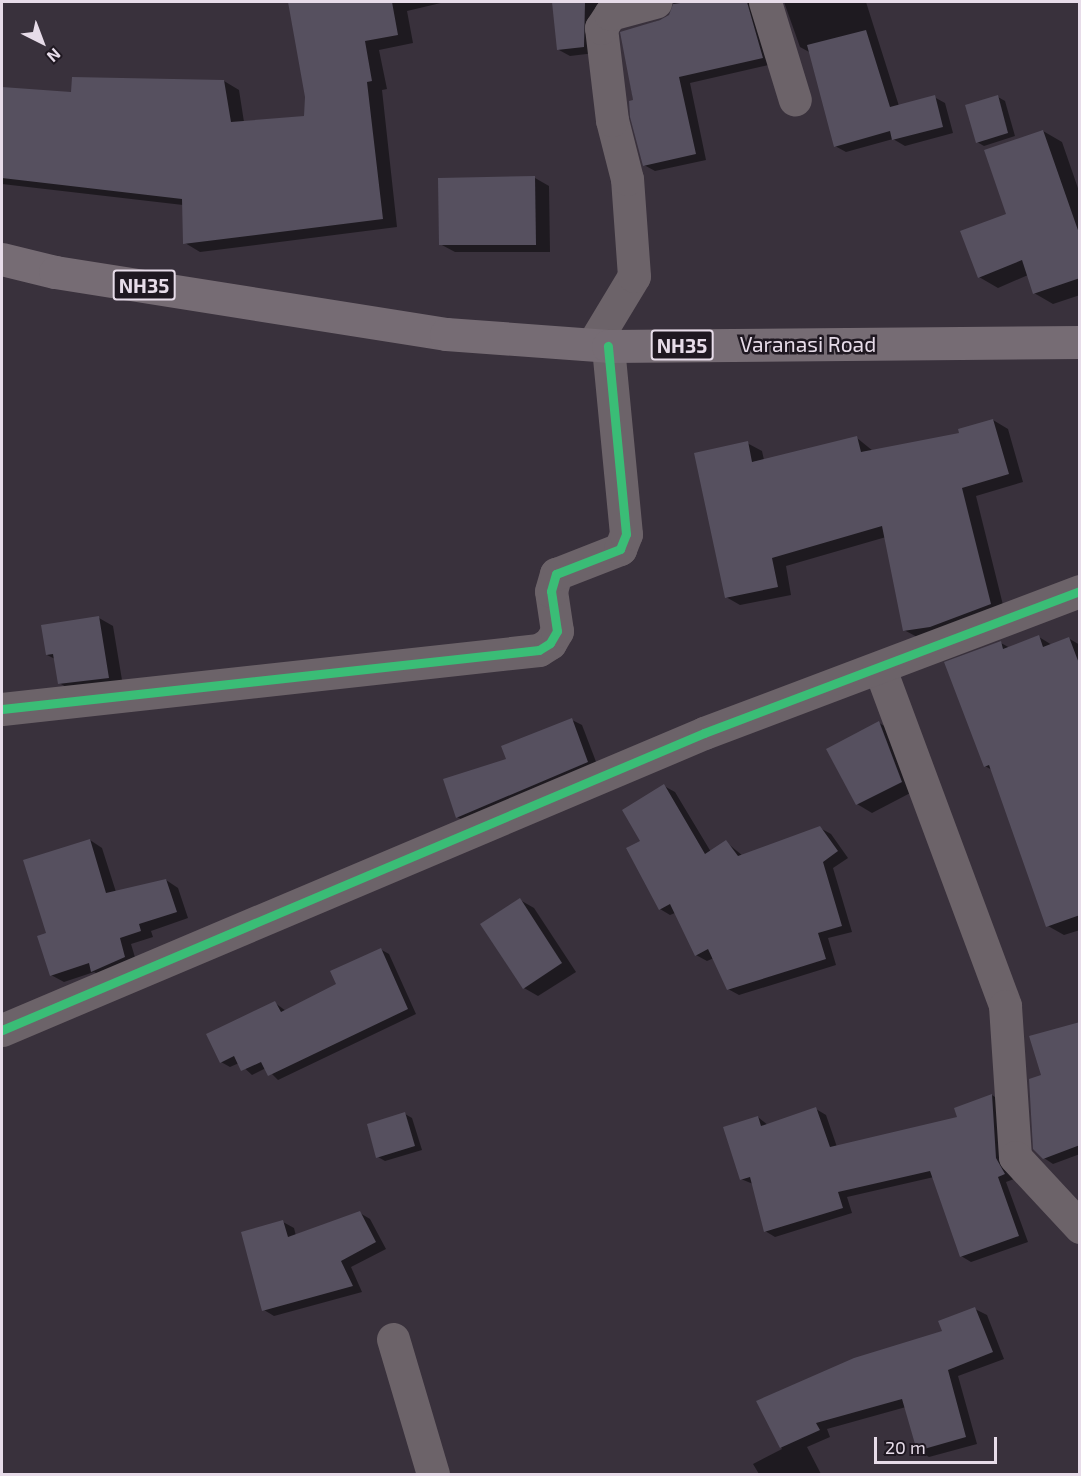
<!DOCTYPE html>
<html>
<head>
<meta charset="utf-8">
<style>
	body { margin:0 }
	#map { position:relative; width:1081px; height:1476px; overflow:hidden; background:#39313c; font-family:"Exo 2",sans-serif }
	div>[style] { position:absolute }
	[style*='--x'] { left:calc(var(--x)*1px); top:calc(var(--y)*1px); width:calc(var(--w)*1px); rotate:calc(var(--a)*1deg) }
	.shadow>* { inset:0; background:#0007 }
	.building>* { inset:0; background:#56505f }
	.minor>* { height:33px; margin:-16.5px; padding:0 16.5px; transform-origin:16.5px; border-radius:16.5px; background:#6c6369 }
	.trunk>* { height:33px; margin:-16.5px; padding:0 16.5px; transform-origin:16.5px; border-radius:16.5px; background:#766c74 }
	.cycleway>* { height:9px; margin:-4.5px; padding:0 4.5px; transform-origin:4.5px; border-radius:4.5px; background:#3abd76 }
	span { translate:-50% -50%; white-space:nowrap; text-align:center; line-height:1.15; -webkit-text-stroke:5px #1f1821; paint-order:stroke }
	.shield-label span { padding:2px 4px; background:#1f1821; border:2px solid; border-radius:4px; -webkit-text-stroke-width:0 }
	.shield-label { font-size:20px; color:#e7dce9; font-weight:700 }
	.street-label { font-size:21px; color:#e7dce9 }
	.frame { position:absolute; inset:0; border:3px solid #e7dce9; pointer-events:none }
	.north { position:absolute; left:12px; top:12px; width:60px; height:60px; -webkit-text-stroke:4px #1f1821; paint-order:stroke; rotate:138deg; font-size:16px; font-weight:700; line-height:24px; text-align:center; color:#e7dce9 }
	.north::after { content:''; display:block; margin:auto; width:21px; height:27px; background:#e7dce9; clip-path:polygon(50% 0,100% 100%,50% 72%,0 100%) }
	.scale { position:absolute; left:874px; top:1437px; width:123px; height:27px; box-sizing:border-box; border:3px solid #e7dce9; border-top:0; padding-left:8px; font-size:18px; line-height:21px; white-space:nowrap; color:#e7dce9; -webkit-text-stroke:4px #1f1821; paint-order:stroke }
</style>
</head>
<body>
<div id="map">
	<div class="shadow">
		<div style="clip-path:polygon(289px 2px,445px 2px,407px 11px,413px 43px,379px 50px,387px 89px,382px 90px,397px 227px,200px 252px,185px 243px,183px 205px,2px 184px,2px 88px,73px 94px,224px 81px,239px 90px,244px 122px,306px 117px,306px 97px)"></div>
		<div style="clip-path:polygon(554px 2px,617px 2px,595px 53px,570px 56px,559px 50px)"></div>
		<div style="clip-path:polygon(674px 2px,760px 2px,773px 64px,690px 83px,706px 160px,655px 171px,644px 165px,622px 33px,669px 17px)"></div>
		<div style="clip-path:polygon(784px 2px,866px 2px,899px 106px,934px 97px,945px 103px,953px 133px,905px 146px,893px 139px,846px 152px,835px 146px,811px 53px,800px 47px)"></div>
		<div style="clip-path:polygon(998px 97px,1005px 101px,1015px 136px,984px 146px,977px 142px)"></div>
		<div style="clip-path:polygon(1043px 131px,1062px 142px,1080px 194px,1080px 295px,1053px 304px,1034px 293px,1028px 275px,998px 288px,979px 277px)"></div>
		<div style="clip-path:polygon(535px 178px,549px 186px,550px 252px,455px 252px,440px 244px)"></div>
		<div style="clip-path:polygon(993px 420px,1008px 429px,1023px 482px,976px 496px,1005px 613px,919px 638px,904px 630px,886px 537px,786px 566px,791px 595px,740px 605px,726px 597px,747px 443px,762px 451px,764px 460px,857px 438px,873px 451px,961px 434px)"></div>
		<div style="clip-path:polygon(99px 618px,113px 626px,123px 686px,74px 691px,59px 683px,55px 659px,47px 655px)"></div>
		<div style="clip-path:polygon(1039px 637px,1052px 645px,1068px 638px,1080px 645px,1080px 930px,1064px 935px,1048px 926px,992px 770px,985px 766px,1001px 643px,1010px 648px)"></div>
		<div style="clip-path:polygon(572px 720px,582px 725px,598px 767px,467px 822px,457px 817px,508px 760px)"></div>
		<div style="clip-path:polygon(879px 723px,894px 731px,916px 790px,872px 813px,857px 804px)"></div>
		<div style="clip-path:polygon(664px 786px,675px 792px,711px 852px,726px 842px,743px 856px,820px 828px,831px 834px,848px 858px,833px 868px,852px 932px,828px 938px,836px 965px,739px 995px,728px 989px,714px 958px,707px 961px,696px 955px,675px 913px,670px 915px,660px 909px,643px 841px)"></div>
		<div style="clip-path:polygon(90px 840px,102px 848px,116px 892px,166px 880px,178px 888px,188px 918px,151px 931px,153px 937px,131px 944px,137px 964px,105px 978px,94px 972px,64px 982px,51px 975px,48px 934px)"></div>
		<div style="clip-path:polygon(520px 900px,534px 908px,576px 972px,538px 996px,524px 988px)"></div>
		<div style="clip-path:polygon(380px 949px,389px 954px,416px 1014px,278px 1080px,266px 1068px,252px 1075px,239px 1063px,230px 1067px,221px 1062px,275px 1003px,286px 1011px,338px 985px)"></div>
		<div style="clip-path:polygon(1080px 1023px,1080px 1154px,1053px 1164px,1044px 1158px,1043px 1076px)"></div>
		<div style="clip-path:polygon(992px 1095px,1001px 1101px,1014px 1179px,1006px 1182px,1028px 1242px,971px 1262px,961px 1256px,934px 1177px,847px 1197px,852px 1213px,775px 1237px,765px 1231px,753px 1184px,741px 1179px,758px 1117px,769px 1126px,816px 1109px,826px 1115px,837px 1147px,959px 1119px)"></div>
		<div style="clip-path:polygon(405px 1114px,412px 1118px,422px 1150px,385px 1161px,378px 1157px)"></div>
		<div style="clip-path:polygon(360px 1213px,370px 1219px,386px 1249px,351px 1267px,362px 1292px,274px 1316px,264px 1310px,283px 1222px,294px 1228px,296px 1236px)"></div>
		<div style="clip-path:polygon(975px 1309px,987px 1315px,1004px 1359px,958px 1376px,977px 1444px,929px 1457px,918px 1450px,906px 1407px,827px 1429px,830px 1437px,807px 1447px,821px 1474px,759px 1474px,753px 1464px,782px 1449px,758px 1402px,944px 1332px)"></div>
	</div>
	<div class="building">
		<div style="clip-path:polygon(288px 2px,392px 2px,398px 35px,365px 41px,372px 81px,367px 82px,383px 219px,183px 244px,182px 199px,2px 178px,2px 87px,71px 92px,72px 77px,224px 80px,231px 122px,304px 116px,305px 97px)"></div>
		<div style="clip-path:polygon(552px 2px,585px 2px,584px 47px,557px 50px)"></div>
		<div style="clip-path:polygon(688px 2px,747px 2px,763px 58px,679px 77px,696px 154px,643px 166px,630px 117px,629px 101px,633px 100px,620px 32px,660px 20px,669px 15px,673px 4px)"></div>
		<div style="clip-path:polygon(866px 30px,890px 107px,935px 95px,943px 127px,892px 140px,890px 131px,834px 147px,807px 45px)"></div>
		<div style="clip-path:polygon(998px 95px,1008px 133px,976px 143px,965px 105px)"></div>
		<div style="clip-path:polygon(1043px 130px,1080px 236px,1080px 278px,1033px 294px,1022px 260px,978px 278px,960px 231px,1006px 214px,984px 150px)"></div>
		<div style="clip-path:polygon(535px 176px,536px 245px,439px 245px,438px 178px)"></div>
		<div style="clip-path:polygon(993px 419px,1009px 474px,962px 488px,991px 604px,930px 627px,903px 631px,882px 526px,772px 558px,778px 587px,725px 598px,694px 453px,748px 441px,752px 462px,857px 436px,861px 452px,959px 433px,958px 429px)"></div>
		<div style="clip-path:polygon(99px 616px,109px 678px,58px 684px,53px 654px,46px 655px,41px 625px)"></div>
		<div style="clip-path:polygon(1039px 635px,1043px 647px,1069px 637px,1080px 666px,1080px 915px,1046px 927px,989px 765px,984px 767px,944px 662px,1001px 641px,1003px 649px)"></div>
		<div style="clip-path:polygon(572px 718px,588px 762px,456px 818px,443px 779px,506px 759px,501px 746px)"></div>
		<div style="clip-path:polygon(879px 721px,902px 782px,856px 805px,826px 749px)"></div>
		<div style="clip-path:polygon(664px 784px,705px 854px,726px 840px,738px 856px,820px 826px,838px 851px,823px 862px,842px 926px,818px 933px,826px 959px,727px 990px,708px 949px,695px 956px,670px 904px,659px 910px,626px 848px,640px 841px,622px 810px)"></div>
		<div style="clip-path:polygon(90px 839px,106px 893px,166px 879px,177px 912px,139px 924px,141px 931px,120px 938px,125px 957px,91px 972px,89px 963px,50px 976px,37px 936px,46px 933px,23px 860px)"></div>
		<div style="clip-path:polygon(520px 898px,562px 963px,523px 989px,480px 924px)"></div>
		<div style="clip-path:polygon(381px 948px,408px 1009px,268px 1076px,261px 1062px,241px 1071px,234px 1056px,220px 1063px,206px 1034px,275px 1001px,281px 1012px,336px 984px,330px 971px)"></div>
		<div style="clip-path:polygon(1080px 1022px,1080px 1145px,1043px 1159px,1033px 1149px,1029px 1079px,1041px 1075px,1029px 1036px)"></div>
		<div style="clip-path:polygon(992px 1094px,996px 1158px,1005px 1174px,998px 1177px,1019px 1236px,960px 1257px,930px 1171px,838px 1192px,843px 1208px,764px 1232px,750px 1177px,740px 1180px,723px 1127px,758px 1116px,761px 1126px,816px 1107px,830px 1147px,957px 1117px,954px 1108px)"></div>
		<div style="clip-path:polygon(405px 1112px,415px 1146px,376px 1158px,367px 1124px)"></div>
		<div style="clip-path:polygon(360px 1211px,376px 1242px,341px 1261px,353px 1286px,262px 1311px,241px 1232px,283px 1220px,288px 1237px)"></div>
		<div style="clip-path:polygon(975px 1307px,993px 1352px,948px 1370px,966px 1437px,917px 1451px,902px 1399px,816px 1423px,820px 1430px,780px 1448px,756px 1401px,854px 1358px,942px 1331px,938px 1321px)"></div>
	</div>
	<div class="minor">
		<div style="--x:765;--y:2;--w:102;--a:73"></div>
		<div style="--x:593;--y:344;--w:79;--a:-58.9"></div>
		<div style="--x:634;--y:276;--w:97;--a:-94.1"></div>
		<div style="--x:627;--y:179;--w:61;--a:-104.3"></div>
		<div style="--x:612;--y:120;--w:93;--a:-96.8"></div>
		<div style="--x:601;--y:28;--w:17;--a:-57"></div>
		<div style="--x:610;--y:14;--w:47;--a:-14.9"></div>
		<div style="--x:880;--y:669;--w:359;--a:69.6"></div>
		<div style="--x:1005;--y:1006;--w:151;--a:86.2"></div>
		<div style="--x:1015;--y:1157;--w:96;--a:47.1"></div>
		<div style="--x:2;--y:709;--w:540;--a:-6.27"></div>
		<div style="--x:539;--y:650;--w:13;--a:-32"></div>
		<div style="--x:550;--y:643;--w:14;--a:-60"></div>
		<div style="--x:557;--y:631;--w:40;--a:-98.5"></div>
		<div style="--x:551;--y:591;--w:18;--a:-74"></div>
		<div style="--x:556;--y:574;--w:69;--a:-21.3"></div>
		<div style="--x:620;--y:549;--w:16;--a:-68"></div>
		<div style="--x:626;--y:534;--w:189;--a:-95.5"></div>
		<div style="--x:2;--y:1030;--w:762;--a:-22.93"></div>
		<div style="--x:704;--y:733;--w:402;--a:-20.7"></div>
		<div style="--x:393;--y:1339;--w:141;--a:73.5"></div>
	</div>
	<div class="trunk">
		<div style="--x:2;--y:259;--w:55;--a:13.8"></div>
		<div style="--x:55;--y:272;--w:396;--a:9"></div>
		<div style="--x:446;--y:334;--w:162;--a:4.2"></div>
		<div style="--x:608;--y:346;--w:472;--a:-0.5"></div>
	</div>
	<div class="cycleway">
		<div style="--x:2;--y:709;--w:540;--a:-6.27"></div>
		<div style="--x:539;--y:650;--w:13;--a:-32"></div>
		<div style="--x:550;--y:643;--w:14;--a:-60"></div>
		<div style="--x:557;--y:631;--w:40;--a:-98.5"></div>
		<div style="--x:551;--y:591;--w:18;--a:-74"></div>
		<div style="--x:556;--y:574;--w:69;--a:-21.3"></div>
		<div style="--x:620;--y:549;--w:16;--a:-68"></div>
		<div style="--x:626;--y:534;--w:189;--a:-95.5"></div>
		<div style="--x:2;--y:1030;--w:762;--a:-22.93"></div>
		<div style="--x:704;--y:733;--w:402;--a:-20.7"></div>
	</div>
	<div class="shield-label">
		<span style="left:144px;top:285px">NH35</span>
		<span style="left:682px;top:345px">NH35</span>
	</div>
	<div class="street-label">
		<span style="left:808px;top:344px">Varanasi Road</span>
	</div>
	<div class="frame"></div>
	<div class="north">N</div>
	<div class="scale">20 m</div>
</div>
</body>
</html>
